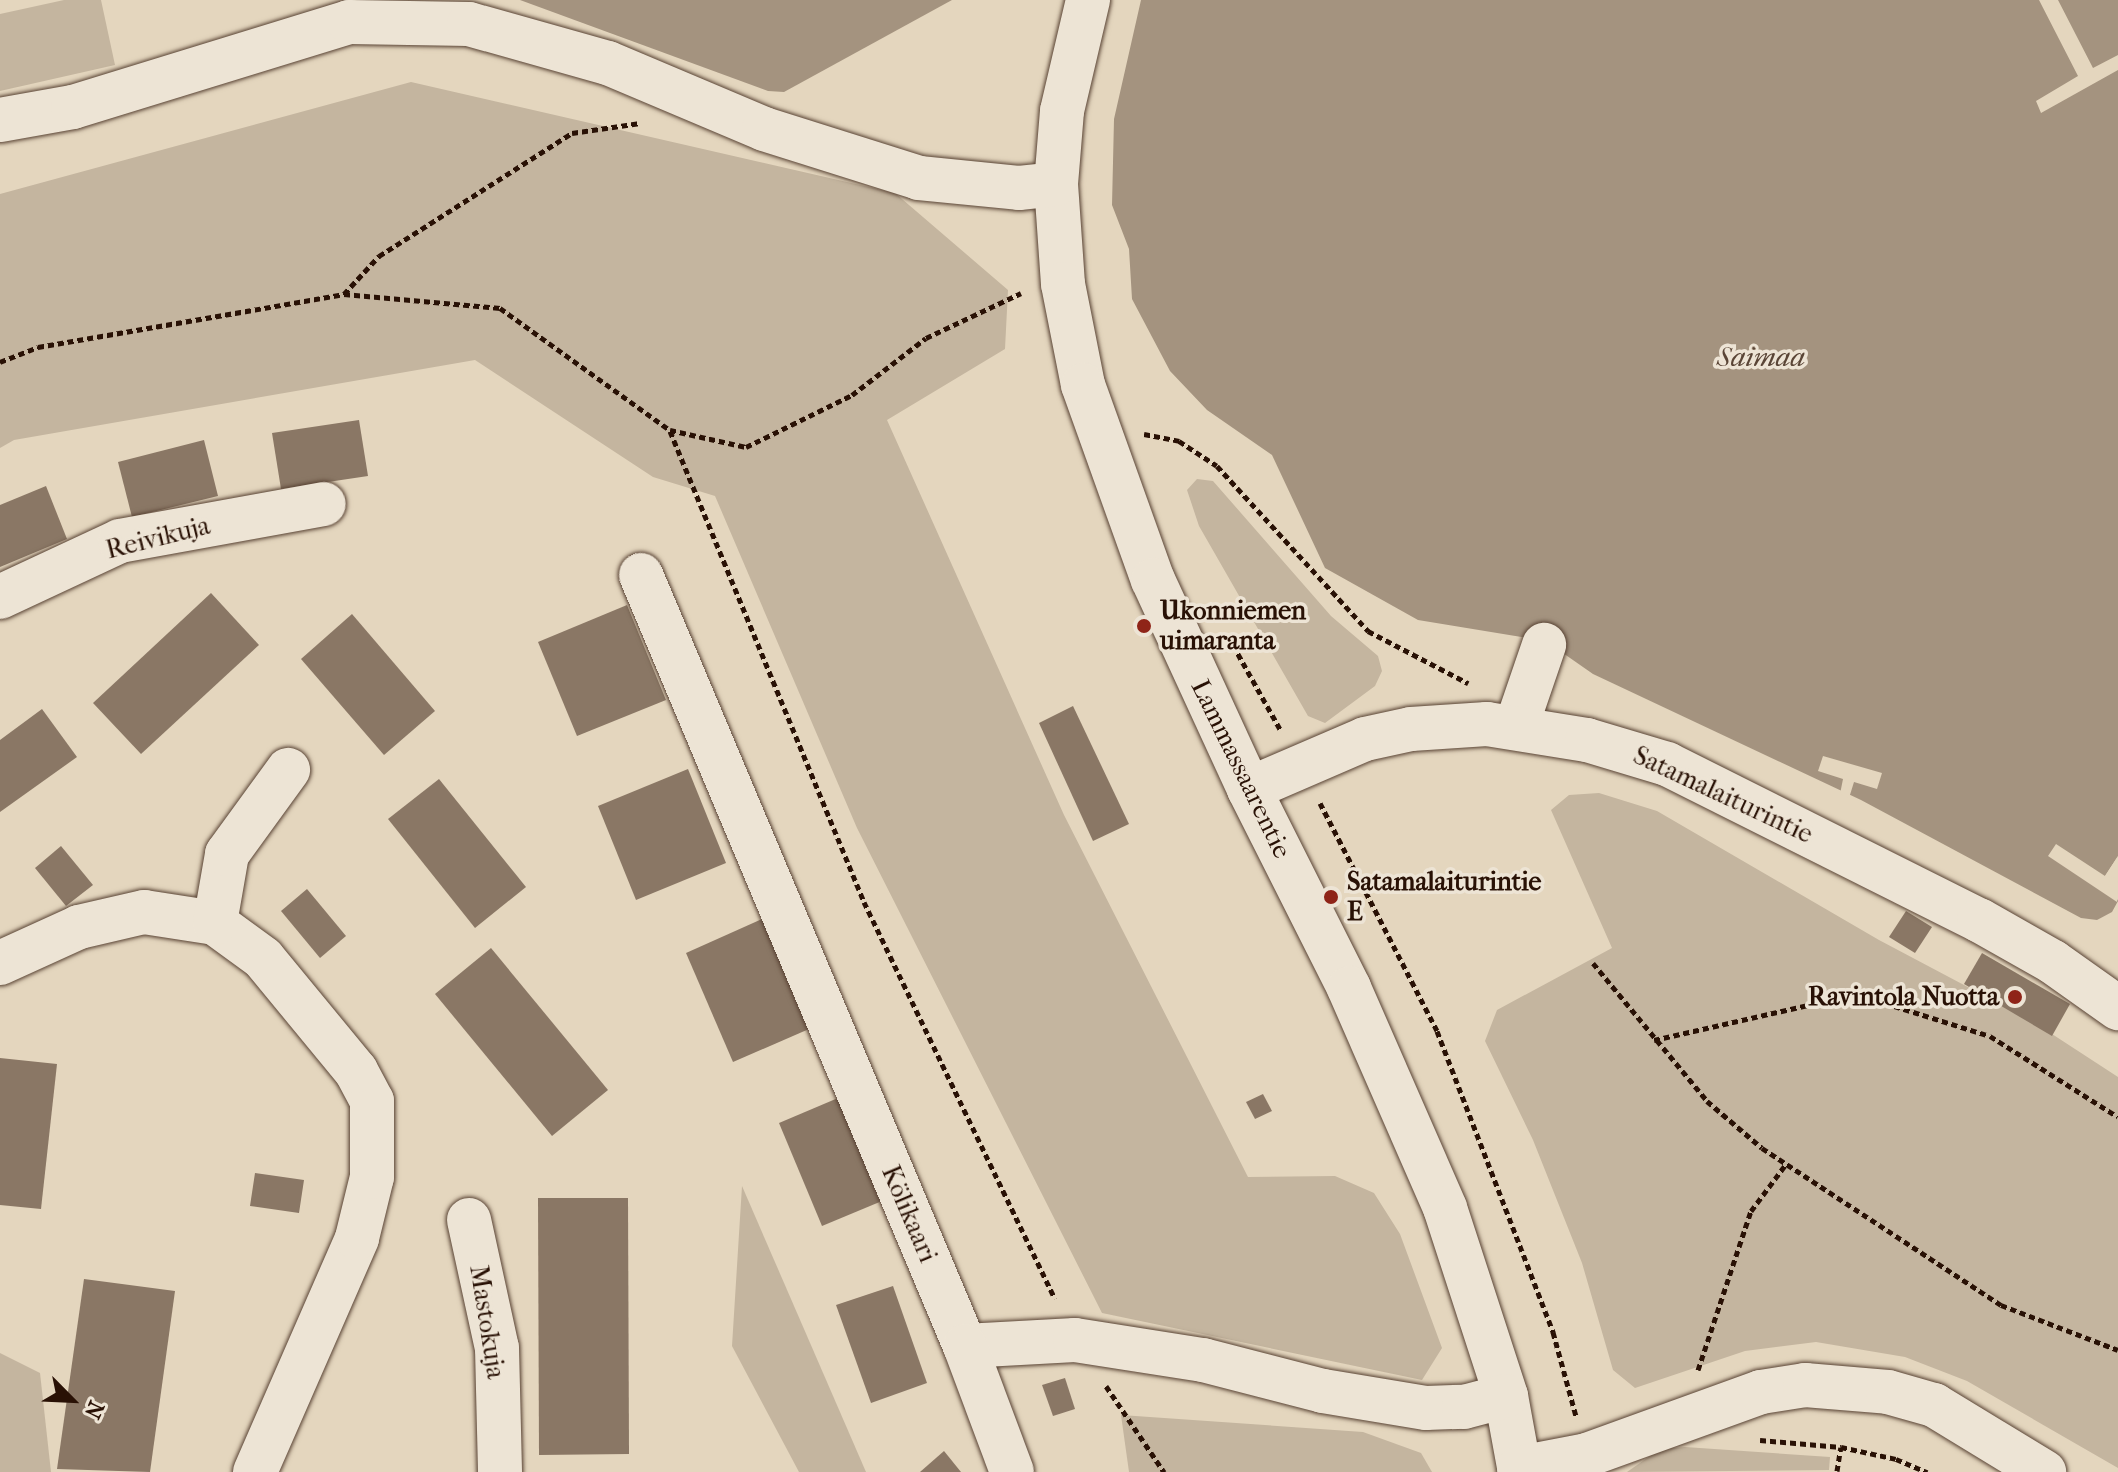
<!DOCTYPE html>
<html>
<head>
<meta charset="utf-8">
<style>
	body { margin:0 }
	#map { position:relative; width:2118px; height:1472px; overflow:hidden; background:#e4d6be; font-family:"IM FELL French Canon",serif }
	div>[style] { position:absolute }
	[style*='--x'] { left:calc(var(--x)*1px); top:calc(var(--y)*1px); width:calc(var(--w)*1px); rotate:calc(var(--a)*1deg) }
	.green>* { inset:0; background:#c4b59f }
	.water>* { inset:0; background:#a4937f }
	.pier>* { inset:0; background:#e4d6be }
	.building>* { inset:0; background:#8a7765 }
	.path>* { height:5px; margin-top:-2.5px; transform-origin:0; background:repeating-linear-gradient(90deg,#291105 0 6px,transparent 0 10px) }
	.roads { filter:drop-shadow(0 0 2px #584233) drop-shadow(0 0 2px #584233) }
	.minor>* { height:44px; margin:-22px; padding:0 22px; transform-origin:22px; border-radius:22px; background:#ede4d5 }
	.dots>* { width:22px; height:22px; translate:-50% -50%; box-sizing:border-box; border:4px solid #ede4d5; border-radius:50% }
	span { translate:-50% -50%; white-space:nowrap; text-align:center; line-height:1.15; -webkit-text-stroke:7px #ede4d5; paint-order:stroke }
	.street-label { font-size:26px; color:#291105 }
	.poi-label { font-size:26px; color:#291105; font-weight:700 }
	.left { translate:0 -50%; text-align:left }
	.right { translate:-100% -50%; text-align:right }
	.water-label { font-size:28px; color:#5a4536; font-style:italic }
	.north { position:absolute; left:32px; top:1360px; width:80px; height:80px; -webkit-text-stroke:6px #ede4d5; paint-order:stroke; rotate:114deg; font-size:22px; font-weight:700; line-height:32px; text-align:center; color:#291105 }
	.north::after { content:''; display:block; margin:auto; width:28px; height:36px; background:#291105; clip-path:polygon(50% 0,100% 100%,50% 72%,0 100%) }
</style>
</head>
<body>
<div id="map">
	<div class="green">
		<div style="clip-path:polygon(64px 0,101px 0,115px 65px,0 91px,0 14px)"></div>
		<div style="clip-path:polygon(411px 82px,895px 193px,1008px 290px,1005px 349px,887px 420px,1064px 815px,1248px 1177px,1335px 1176px,1374px 1193px,1400px 1234px,1442px 1348px,1422px 1380px,1102px 1313px,857px 828px,715px 496px,653px 477px,475px 360px,14px 440px,0 448px,0 194px)"></div>
		<div style="clip-path:polygon(1197px 479px,1213px 481px,1331px 616px,1378px 656px,1382px 671px,1375px 686px,1325px 723px,1308px 716px,1199px 526px,1187px 490px)"></div>
		<div style="clip-path:polygon(1599px 793px,1657px 811px,1879px 940px,2032px 1021px,2118px 1077px,2118px 1468px,1967px 1381px,1905px 1357px,1816px 1342px,1745px 1351px,1635px 1388px,1613px 1370px,1582px 1263px,1533px 1140px,1485px 1041px,1497px 1010px,1612px 948px,1551px 810px,1569px 795px)"></div>
		<div style="clip-path:polygon(742px 1186px,866px 1472px,799px 1472px,732px 1346px)"></div>
		<div style="clip-path:polygon(0 1353px,40px 1373px,51px 1472px,0 1472px)"></div>
		<div style="clip-path:polygon(1121px 1415px,1363px 1432px,1421px 1453px,1432px 1472px,1129px 1472px)"></div>
		<div style="clip-path:polygon(1685px 1447px,1830px 1457px,1829px 1470px,1627px 1472px,1660px 1449px)"></div>
	</div>
	<div class="water">
		<div style="clip-path:polygon(520px 0,952px 0,784px 92px,768px 91px)"></div>
		<div style="clip-path:polygon(1141px 0,2118px 0,2118px 856px,2105px 876px,2118px 901px,2112px 912px,2097px 920px,2081px 918px,1861px 800px,1593px 674px,1560px 651px,1527px 638px,1418px 620px,1325px 568px,1272px 455px,1207px 410px,1170px 371px,1132px 299px,1129px 249px,1112px 205px,1114px 119px)"></div>
	</div>
	<div class="pier">
		<div style="clip-path:polygon(2039px 0,2058px 0,2093px 68px,2118px 55px,2118px 70px,2041px 113px,2036px 101px,2078px 76px)"></div>
		<div style="clip-path:polygon(1823px 756px,1882px 773px,1877px 789px,1854px 782px,1849px 798px,1840px 794px,1843px 779px,1818px 771px)"></div>
		<div style="clip-path:polygon(2056px 844px,2105px 876px,2118px 856px,2110px 875px,2118px 880px,2117px 902px,2048px 856px)"></div>
	</div>
	<div class="building">
		<div style="clip-path:polygon(359px 420px,368px 476px,281px 489px,272px 433px)"></div>
		<div style="clip-path:polygon(204px 440px,218px 496px,132px 517px,118px 462px)"></div>
		<div style="clip-path:polygon(46px 486px,67px 539px,0 567px,0 505px)"></div>
		<div style="clip-path:polygon(211px 593px,259px 645px,141px 754px,93px 703px)"></div>
		<div style="clip-path:polygon(627px 605px,666px 700px,577px 736px,538px 642px)"></div>
		<div style="clip-path:polygon(352px 614px,435px 711px,384px 755px,301px 659px)"></div>
		<div style="clip-path:polygon(1073px 706px,1129px 824px,1093px 841px,1039px 723px)"></div>
		<div style="clip-path:polygon(42px 709px,77px 757px,0 812px,0 740px)"></div>
		<div style="clip-path:polygon(688px 769px,726px 863px,636px 900px,598px 806px)"></div>
		<div style="clip-path:polygon(439px 779px,526px 887px,475px 928px,388px 819px)"></div>
		<div style="clip-path:polygon(61px 846px,93px 885px,66px 906px,35px 868px)"></div>
		<div style="clip-path:polygon(307px 889px,346px 936px,320px 958px,281px 911px)"></div>
		<div style="clip-path:polygon(1906px 911px,1932px 927px,1915px 953px,1889px 937px)"></div>
		<div style="clip-path:polygon(762px 919px,809px 1029px,733px 1062px,686px 953px)"></div>
		<div style="clip-path:polygon(491px 948px,608px 1090px,552px 1136px,435px 994px)"></div>
		<div style="clip-path:polygon(1982px 953px,2070px 1004px,2052px 1036px,1964px 984px)"></div>
		<div style="clip-path:polygon(0 1058px,57px 1064px,41px 1209px,0 1205px)"></div>
		<div style="clip-path:polygon(1263px 1094px,1272px 1111px,1255px 1119px,1246px 1102px)"></div>
		<div style="clip-path:polygon(838px 1098px,882px 1201px,822px 1226px,779px 1123px)"></div>
		<div style="clip-path:polygon(255px 1173px,304px 1180px,299px 1213px,250px 1206px)"></div>
		<div style="clip-path:polygon(538px 1198px,628px 1198px,629px 1454px,539px 1455px)"></div>
		<div style="clip-path:polygon(84px 1279px,175px 1291px,150px 1472px,57px 1469px)"></div>
		<div style="clip-path:polygon(893px 1286px,927px 1383px,871px 1403px,836px 1305px)"></div>
		<div style="clip-path:polygon(1065px 1378px,1075px 1409px,1053px 1416px,1042px 1385px)"></div>
		<div style="clip-path:polygon(944px 1451px,961px 1472px,920px 1472px)"></div>
	</div>
	<div class="path">
		<div style="--x:344;--y:294;--w:52;--a:-47.4"></div>
		<div style="--x:379;--y:256;--w:229;--a:-32.5"></div>
		<div style="--x:572;--y:133;--w:69;--a:-8.4"></div>
		<div style="--x:0;--y:362;--w:41;--a:-21.5"></div>
		<div style="--x:38;--y:347;--w:311;--a:-9.8"></div>
		<div style="--x:344;--y:294;--w:157;--a:5.1"></div>
		<div style="--x:500;--y:308;--w:209;--a:35.7"></div>
		<div style="--x:670;--y:430;--w:78;--a:12.6"></div>
		<div style="--x:746;--y:447;--w:118;--a:-26.1"></div>
		<div style="--x:852;--y:395;--w:93;--a:-37.6"></div>
		<div style="--x:926;--y:338;--w:105;--a:-25.3"></div>
		<div style="--x:670;--y:431;--w:509;--a:67.61"></div>
		<div style="--x:864;--y:902;--w:440;--a:64.3"></div>
		<div style="--x:1144;--y:434;--w:36;--a:11"></div>
		<div style="--x:1179;--y:441;--w:45;--a:33.3"></div>
		<div style="--x:1217;--y:466;--w:224;--a:47.5"></div>
		<div style="--x:1368;--y:631;--w:113;--a:27.5"></div>
		<div style="--x:1233;--y:645;--w:98;--a:60.8"></div>
		<div style="--x:1320;--y:803;--w:256;--a:62.8"></div>
		<div style="--x:1437;--y:1031;--w:323;--a:68.9"></div>
		<div style="--x:1553;--y:1332;--w:87;--a:74.7"></div>
		<div style="--x:1593;--y:963;--w:179;--a:50.4"></div>
		<div style="--x:1707;--y:1101;--w:72;--a:40.5"></div>
		<div style="--x:1762;--y:1148;--w:286;--a:33.3"></div>
		<div style="--x:2001;--y:1305;--w:125;--a:21"></div>
		<div style="--x:1654;--y:1040;--w:207;--a:-12.8"></div>
		<div style="--x:1856;--y:994;--w:140;--a:17.4"></div>
		<div style="--x:1990;--y:1036;--w:151;--a:32.3"></div>
		<div style="--x:1698;--y:1370;--w:168;--a:-71.6"></div>
		<div style="--x:1751;--y:1211;--w:59;--a:-53.3"></div>
		<div style="--x:1106;--y:1386;--w:104;--a:56"></div>
		<div style="--x:1760;--y:1440;--w:81;--a:4.9"></div>
		<div style="--x:1841;--y:1447;--w:56;--a:12.3"></div>
		<div style="--x:1896;--y:1459;--w:34;--a:23"></div>
		<div style="--x:1837;--y:1471;--w:24;--a:-81"></div>
	</div>
	<div class="roads">
		<div class="minor">
			<div style="--x:1088;--y:0;--w:114;--a:103.2"></div>
			<div style="--x:1062;--y:111;--w:73;--a:94.7"></div>
			<div style="--x:1056;--y:184;--w:100;--a:86"></div>
			<div style="--x:1063;--y:284;--w:103;--a:78.8"></div>
			<div style="--x:1083;--y:385;--w:207;--a:70.3"></div>
			<div style="--x:1153;--y:580;--w:230;--a:65.3"></div>
			<div style="--x:1249;--y:789;--w:223;--a:63.3"></div>
			<div style="--x:1349;--y:988;--w:240;--a:66.4"></div>
			<div style="--x:1445;--y:1208;--w:198;--a:72"></div>
			<div style="--x:1506;--y:1396;--w:77;--a:79.6"></div>
			<div style="--x:0;--y:120;--w:74;--a:-10.1"></div>
			<div style="--x:73;--y:107;--w:289;--a:-17.1"></div>
			<div style="--x:349;--y:22;--w:120;--a:1"></div>
			<div style="--x:469;--y:24;--w:144;--a:15.7"></div>
			<div style="--x:608;--y:63;--w:169;--a:22.9"></div>
			<div style="--x:764;--y:129;--w:163;--a:17.5"></div>
			<div style="--x:919;--y:178;--w:100;--a:5.7"></div>
			<div style="--x:1019;--y:188;--w:37;--a:-6"></div>
			<div style="--x:641;--y:575;--w:836;--a:67.21"></div>
			<div style="--x:965;--y:1346;--w:110;--a:-3.1"></div>
			<div style="--x:1075;--y:1340;--w:130;--a:8.9"></div>
			<div style="--x:1203;--y:1360;--w:124;--a:14.5"></div>
			<div style="--x:1323;--y:1391;--w:104;--a:9.4"></div>
			<div style="--x:1426;--y:1408;--w:38;--a:-2"></div>
			<div style="--x:1464;--y:1407;--w:43;--a:-14.7"></div>
			<div style="--x:0;--y:597;--w:132;--a:-25"></div>
			<div style="--x:120;--y:541;--w:207;--a:-10.3"></div>
			<div style="--x:1516;--y:727;--w:87;--a:-71.1"></div>
			<div style="--x:1249;--y:789;--w:126;--a:-23.3"></div>
			<div style="--x:1365;--y:739;--w:47;--a:-12.3"></div>
			<div style="--x:1411;--y:729;--w:76;--a:-3.8"></div>
			<div style="--x:1487;--y:724;--w:101;--a:9.1"></div>
			<div style="--x:1587;--y:740;--w:84;--a:16.7"></div>
			<div style="--x:1667;--y:764;--w:349;--a:26.6"></div>
			<div style="--x:1979;--y:920;--w:85;--a:29.6"></div>
			<div style="--x:2053;--y:962;--w:80;--a:35.3"></div>
			<div style="--x:0;--y:963;--w:87;--a:-24.5"></div>
			<div style="--x:79;--y:927;--w:67;--a:-13"></div>
			<div style="--x:144;--y:912;--w:72;--a:8.8"></div>
			<div style="--x:469;--y:1220;--w:131;--a:77.7"></div>
			<div style="--x:497;--y:1348;--w:124;--a:88.6"></div>
			<div style="--x:965;--y:1346;--w:134;--a:69.5"></div>
			<div style="--x:1519;--y:1468;--w:69;--a:-10.8"></div>
			<div style="--x:1587;--y:1455;--w:185;--a:-19.9"></div>
			<div style="--x:1761;--y:1392;--w:45;--a:-9"></div>
			<div style="--x:1805;--y:1385;--w:83;--a:4.8"></div>
			<div style="--x:1888;--y:1392;--w:48;--a:15.8"></div>
			<div style="--x:1934;--y:1405;--w:129;--a:31.3"></div>
			<div style="--x:255;--y:1472;--w:255;--a:-66.4"></div>
			<div style="--x:357;--y:1238;--w:63;--a:-76.2"></div>
			<div style="--x:372;--y:1177;--w:76;--a:-90"></div>
			<div style="--x:372;--y:1101;--w:34;--a:-118"></div>
			<div style="--x:356;--y:1071;--w:146;--a:-129.5"></div>
			<div style="--x:263;--y:958;--w:59;--a:-143.9"></div>
			<div style="--x:215;--y:923;--w:70;--a:-80.1"></div>
			<div style="--x:227;--y:854;--w:104;--a:-54"></div>
		</div>
	</div>
	<div class="dots">
		<div style="left:1144px;top:626px;background:#8f2418"></div>
		<div style="left:1331px;top:897px;background:#8f2418"></div>
		<div style="left:2015px;top:997px;background:#8f2418"></div>
	</div>
	<div class="street-label">
		<span style="left:158px;top:538px;rotate:-14deg">Reivikuja</span>
		<span style="left:1241px;top:769px;rotate:64deg">Lammassaarentie</span>
		<span style="left:1723px;top:795px;rotate:25deg">Satamalaiturintie</span>
		<span style="left:909px;top:1214px;rotate:67deg">Kölikaari</span>
		<span style="left:487px;top:1322px;rotate:81deg">Mastokuja</span>
	</div>
	<div class="poi-label">
		<span class="left" style="left:1160px;top:626px">Ukonniemen<br>uimaranta</span>
		<span class="left" style="left:1347px;top:897px">Satamalaiturintie<br>E</span>
		<span class="right" style="left:1999px;top:997px">Ravintola Nuotta</span>
	</div>
	<div class="water-label">
		<span style="left:1761px;top:357px">Saimaa</span>
	</div>
	<div class="north">N</div>
</div>
</body>
</html>
